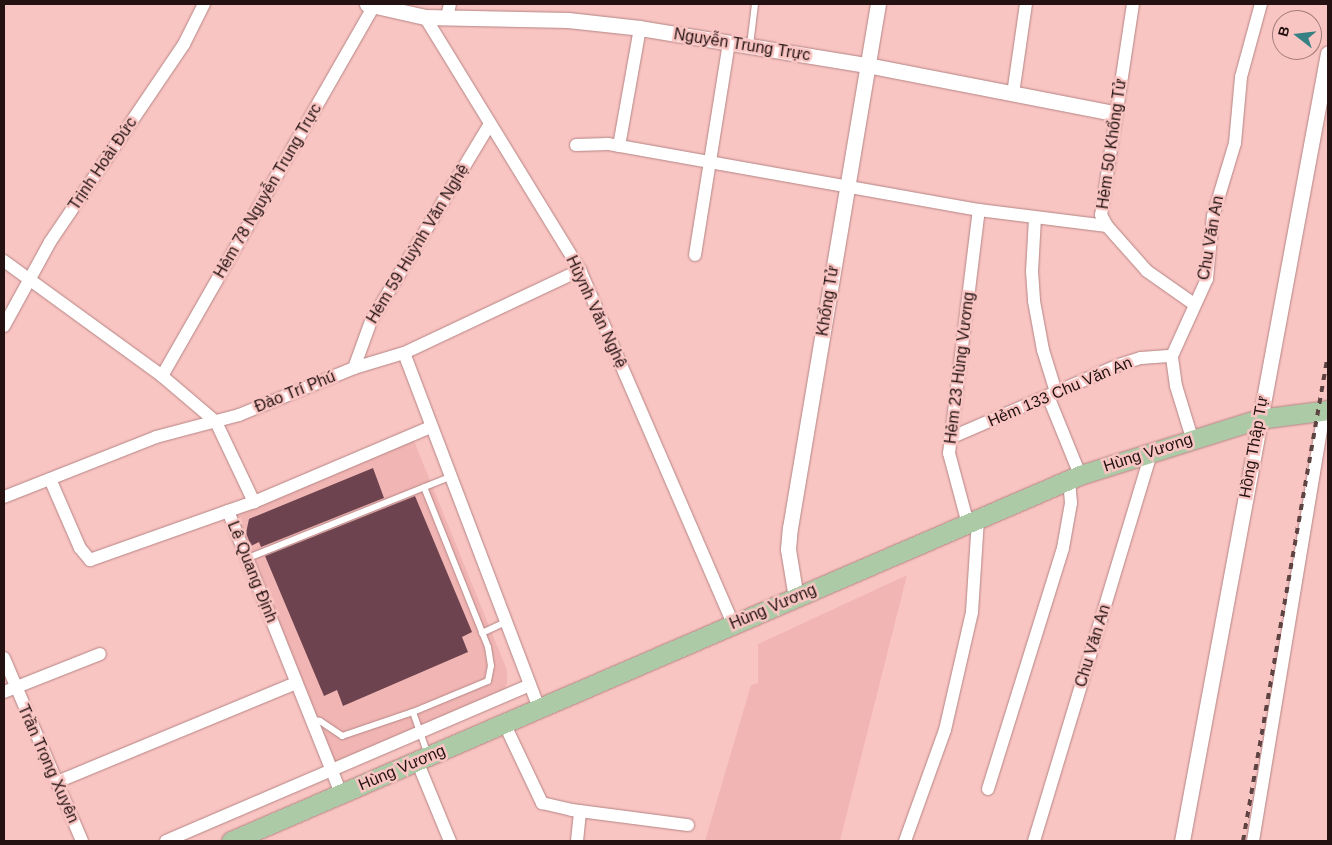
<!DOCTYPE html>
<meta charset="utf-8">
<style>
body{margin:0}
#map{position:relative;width:1332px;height:845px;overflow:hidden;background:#f9c5c3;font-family:Helvetica,sans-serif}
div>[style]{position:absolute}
.built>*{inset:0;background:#f1b6b4}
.building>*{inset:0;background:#6c434f}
.roads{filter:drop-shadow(0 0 1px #b58584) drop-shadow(0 0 1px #b58584)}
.service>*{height:6px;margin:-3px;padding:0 3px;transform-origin:3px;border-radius:3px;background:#fff}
.minor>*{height:12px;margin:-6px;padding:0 6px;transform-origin:6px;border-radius:6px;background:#fff}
.tertiary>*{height:15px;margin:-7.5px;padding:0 7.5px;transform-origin:7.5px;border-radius:7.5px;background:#fff}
.primary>*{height:19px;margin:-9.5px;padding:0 9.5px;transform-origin:9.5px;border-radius:9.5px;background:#adcaa7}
.rail>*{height:4px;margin-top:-2px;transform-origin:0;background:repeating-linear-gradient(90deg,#5d4341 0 6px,transparent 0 12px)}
span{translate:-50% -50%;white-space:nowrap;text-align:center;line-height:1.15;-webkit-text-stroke:5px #f9c5c3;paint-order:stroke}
.street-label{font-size:16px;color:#231211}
.frame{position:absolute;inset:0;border:5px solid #231211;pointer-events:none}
.north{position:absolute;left:1272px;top:10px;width:50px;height:50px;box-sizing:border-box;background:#f9c5c3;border:1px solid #a37d7c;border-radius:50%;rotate:286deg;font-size:14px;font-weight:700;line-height:20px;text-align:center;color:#231211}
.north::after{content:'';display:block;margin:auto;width:18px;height:22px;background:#378084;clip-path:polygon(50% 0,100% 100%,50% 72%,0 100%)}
</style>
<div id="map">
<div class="built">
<i style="clip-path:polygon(412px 436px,507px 670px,507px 683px,505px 689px,334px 765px,234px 514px)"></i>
<i style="clip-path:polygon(907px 575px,840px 841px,705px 841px,751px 685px,758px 683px,758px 644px)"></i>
</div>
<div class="building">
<i style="clip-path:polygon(373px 468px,384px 498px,261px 547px,259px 542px,251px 546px,246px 533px,249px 519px)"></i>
<i style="clip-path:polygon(415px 496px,472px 632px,462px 637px,468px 652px,343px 706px,337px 690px,324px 696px,265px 556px)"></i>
</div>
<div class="roads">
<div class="service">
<i style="left:750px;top:45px;width:41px;rotate:-83deg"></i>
<i style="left:248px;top:558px;width:217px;rotate:-21.9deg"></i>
<i style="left:482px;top:633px;width:26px;rotate:-25deg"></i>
<i style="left:413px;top:712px;width:46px;rotate:70.8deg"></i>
<i style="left:310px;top:719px;width:10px;rotate:11deg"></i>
<i style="left:320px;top:721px;width:27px;rotate:34deg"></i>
<i style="left:342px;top:736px;width:75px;rotate:-18.7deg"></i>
<i style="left:413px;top:712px;width:81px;rotate:-22.5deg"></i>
<i style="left:488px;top:681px;width:15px;rotate:-79deg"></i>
<i style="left:491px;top:666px;width:19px;rotate:-99deg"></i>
<i style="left:488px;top:647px;width:172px;rotate:-111.8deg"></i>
</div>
<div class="minor">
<i style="left:1133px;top:4px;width:213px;rotate:98.6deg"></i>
<i style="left:1101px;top:215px;width:13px;rotate:61deg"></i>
<i style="left:1107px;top:226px;width:60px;rotate:48.4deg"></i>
<i style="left:1147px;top:271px;width:57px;rotate:35.1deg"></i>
<i style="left:425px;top:17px;width:297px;rotate:58.5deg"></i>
<i style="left:580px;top:270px;width:386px;rotate:66.6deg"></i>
<i style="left:447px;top:17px;width:13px;rotate:-77deg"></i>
<i style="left:1013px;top:94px;width:91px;rotate:-81.8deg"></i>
<i style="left:576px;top:145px;width:32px;rotate:-2deg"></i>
<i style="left:608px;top:144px;width:377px;rotate:10.1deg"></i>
<i style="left:979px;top:210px;width:129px;rotate:7.1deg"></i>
<i style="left:619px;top:146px;width:120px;rotate:-79.9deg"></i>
<i style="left:1035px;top:218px;width:53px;rotate:93.2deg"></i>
<i style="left:1032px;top:271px;width:30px;rotate:86deg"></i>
<i style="left:1034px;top:301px;width:50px;rotate:79.6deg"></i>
<i style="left:1043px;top:350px;width:44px;rotate:72.8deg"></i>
<i style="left:695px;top:255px;width:215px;rotate:-80.9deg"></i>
<i style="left:4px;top:261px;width:195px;rotate:36deg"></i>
<i style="left:162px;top:376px;width:71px;rotate:40.4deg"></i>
<i style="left:216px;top:422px;width:89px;rotate:64.6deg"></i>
<i style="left:254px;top:502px;width:28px;rotate:161deg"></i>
<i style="left:228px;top:511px;width:305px;rotate:68.2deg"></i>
<i style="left:4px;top:326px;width:96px;rotate:-61.3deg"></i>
<i style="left:50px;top:242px;width:239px;rotate:-55.9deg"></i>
<i style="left:184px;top:44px;width:45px;rotate:-63.4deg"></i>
<i style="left:404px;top:353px;width:380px;rotate:69.2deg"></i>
<i style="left:354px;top:368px;width:50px;rotate:-70.1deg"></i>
<i style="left:371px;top:321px;width:230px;rotate:-58.9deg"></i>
<i style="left:162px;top:376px;width:426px;rotate:-60.2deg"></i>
<i style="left:1048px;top:396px;width:85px;rotate:67.9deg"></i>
<i style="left:950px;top:438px;width:184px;rotate:-23.4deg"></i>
<i style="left:1119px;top:365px;width:23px;rotate:-18deg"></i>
<i style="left:1141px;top:358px;width:31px;rotate:-4deg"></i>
<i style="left:1192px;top:438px;width:54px;rotate:-107.1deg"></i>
<i style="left:1176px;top:386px;width:30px;rotate:-98deg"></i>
<i style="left:1172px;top:356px;width:85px;rotate:-65.6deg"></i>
<i style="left:1207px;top:279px;width:63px;rotate:-84.6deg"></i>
<i style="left:1213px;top:216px;width:76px;rotate:-73.2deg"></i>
<i style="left:1235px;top:143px;width:66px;rotate:-84.8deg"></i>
<i style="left:1241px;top:77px;width:76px;rotate:-74.7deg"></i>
<i style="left:50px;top:479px;width:75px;rotate:66.5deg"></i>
<i style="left:80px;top:548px;width:16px;rotate:50deg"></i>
<i style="left:90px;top:560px;width:146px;rotate:-19.5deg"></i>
<i style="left:4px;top:497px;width:163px;rotate:-21.5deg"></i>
<i style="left:156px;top:437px;width:86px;rotate:-14.8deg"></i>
<i style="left:239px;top:415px;width:124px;rotate:-22.2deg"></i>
<i style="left:354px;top:368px;width:52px;rotate:-16.7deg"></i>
<i style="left:404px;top:353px;width:195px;rotate:-25.2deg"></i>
<i style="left:254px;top:502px;width:192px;rotate:-23deg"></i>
<i style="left:968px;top:524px;width:73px;rotate:-105deg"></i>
<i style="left:949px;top:453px;width:245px;rotate:-83deg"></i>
<i style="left:4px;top:658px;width:199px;rotate:66.9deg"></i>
<i style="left:4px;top:692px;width:103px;rotate:-21.6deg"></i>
<i style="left:504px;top:723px;width:89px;rotate:64.6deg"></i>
<i style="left:542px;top:803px;width:31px;rotate:13deg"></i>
<i style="left:572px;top:810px;width:117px;rotate:7.4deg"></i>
<i style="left:417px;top:761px;width:87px;rotate:67.6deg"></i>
<i style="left:57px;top:782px;width:259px;rotate:-22.5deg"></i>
<i style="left:988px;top:789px;width:252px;rotate:-72.7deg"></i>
<i style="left:1063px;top:548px;width:46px;rotate:-79.9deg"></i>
<i style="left:1071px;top:503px;width:23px;rotate:-95deg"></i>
<i style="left:166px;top:841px;width:396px;rotate:-23.2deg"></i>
<i style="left:577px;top:841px;width:30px;rotate:-84deg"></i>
<i style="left:905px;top:841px;width:118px;rotate:-70.2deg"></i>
<i style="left:945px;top:730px;width:121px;rotate:-77.1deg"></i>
<i style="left:972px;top:612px;width:93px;rotate:-86.3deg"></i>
<i style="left:1034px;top:841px;width:408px;rotate:-73.2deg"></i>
<i style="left:1253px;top:841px;width:437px;rotate:-80.6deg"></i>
</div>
<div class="tertiary">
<i style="left:367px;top:4px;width:59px;rotate:12.6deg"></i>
<i style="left:425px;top:17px;width:143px;rotate:1.2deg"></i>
<i style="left:568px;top:20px;width:72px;rotate:6.3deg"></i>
<i style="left:640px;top:28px;width:230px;rotate:9.3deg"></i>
<i style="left:867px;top:65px;width:252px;rotate:11deg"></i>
<i style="left:796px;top:598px;width:50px;rotate:-99.3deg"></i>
<i style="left:788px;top:549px;width:21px;rotate:-85deg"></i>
<i style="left:790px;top:528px;width:531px;rotate:-80.47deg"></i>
<i style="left:1182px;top:841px;width:801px;rotate:-79.5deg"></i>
</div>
<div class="primary">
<i style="left:231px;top:841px;width:925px;rotate:-23.32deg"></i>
<i style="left:1080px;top:475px;width:188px;rotate:-17.4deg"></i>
<i style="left:1259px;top:419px;width:70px;rotate:-7.4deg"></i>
</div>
</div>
<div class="rail">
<i style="left:1243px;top:841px;width:492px;rotate:-80.1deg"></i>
</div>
<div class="street-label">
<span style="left:742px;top:45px;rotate:9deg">Nguyễn Trung Trực</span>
<span style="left:1112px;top:144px;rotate:-82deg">Hẻm 50 Khổng Tử</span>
<span style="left:103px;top:164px;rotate:-56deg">Trịnh Hoài Đức</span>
<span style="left:268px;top:191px;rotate:-60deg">Hẻm 78 Nguyễn Trung Trực</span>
<span style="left:1211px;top:238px;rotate:-80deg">Chu Văn An</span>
<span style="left:418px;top:244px;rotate:-59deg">Hẻm 59 Huỳnh Văn Nghệ</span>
<span style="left:828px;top:301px;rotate:-81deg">Khổng Tử</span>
<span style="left:596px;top:312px;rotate:65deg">Hùynh Văn Nghệ</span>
<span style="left:960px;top:368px;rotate:-83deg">Hẻm 23 Hùng Vương</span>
<span style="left:295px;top:392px;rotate:-22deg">Đào Trí Phú</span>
<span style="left:1060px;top:392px;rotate:-23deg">Hẻm 133 Chu Văn An</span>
<span style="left:1254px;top:447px;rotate:-80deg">Hồng Thập Tự</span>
<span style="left:1148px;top:453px;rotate:-18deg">Hùng Vương</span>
<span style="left:252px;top:572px;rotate:68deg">Lê Quang Định</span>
<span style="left:773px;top:607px;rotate:-23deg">Hùng Vương</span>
<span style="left:1093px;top:646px;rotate:-73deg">Chu Văn An</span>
<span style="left:48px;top:764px;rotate:66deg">Trần Trọng Xuyên</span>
<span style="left:402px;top:768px;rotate:-23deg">Hùng Vương</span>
</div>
<div class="frame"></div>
<div class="north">B</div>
</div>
